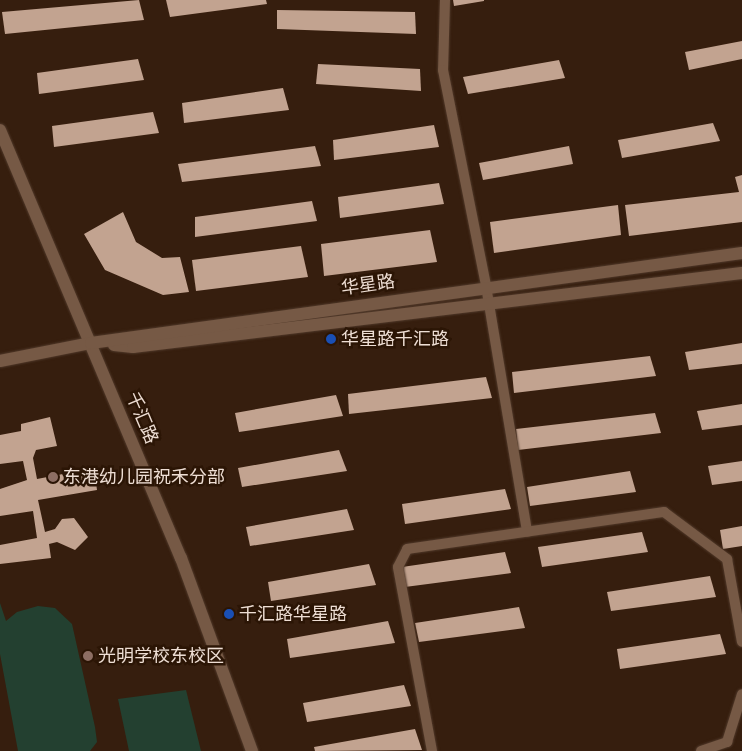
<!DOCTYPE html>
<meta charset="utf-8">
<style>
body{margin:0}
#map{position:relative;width:742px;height:751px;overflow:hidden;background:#361e0e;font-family:"Fira Sans Condensed","Noto Sans SC",sans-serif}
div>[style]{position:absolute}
.green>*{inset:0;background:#234030}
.building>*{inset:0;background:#c2a390}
.roads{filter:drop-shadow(0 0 1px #50392a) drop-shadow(0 0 1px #50392a)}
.minor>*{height:10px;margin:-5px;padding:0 5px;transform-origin:5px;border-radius:5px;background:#765945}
.tertiary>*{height:12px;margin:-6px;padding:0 6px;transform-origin:6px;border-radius:6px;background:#765945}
.dots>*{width:14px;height:14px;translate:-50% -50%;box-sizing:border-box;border:2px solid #2b1505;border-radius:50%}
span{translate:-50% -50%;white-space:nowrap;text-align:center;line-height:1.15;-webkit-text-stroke:5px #2b1505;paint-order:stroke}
.street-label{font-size:18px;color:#eeded4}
.poi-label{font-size:18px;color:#eeded4}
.left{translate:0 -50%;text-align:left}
</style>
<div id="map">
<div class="green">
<i style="clip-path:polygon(0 603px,6px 621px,17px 612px,38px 606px,55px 608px,72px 624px,95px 727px,97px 742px,90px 751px,18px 751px,0 654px)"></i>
<i style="clip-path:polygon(186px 690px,201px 751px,129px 751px,118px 699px)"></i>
</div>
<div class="building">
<i style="clip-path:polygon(139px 0,144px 20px,5px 34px,2px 12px)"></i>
<i style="clip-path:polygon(166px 0,266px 0,267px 4px,170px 17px)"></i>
<i style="clip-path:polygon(453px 0,484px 0,484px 1px,454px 6px)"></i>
<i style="clip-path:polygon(277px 10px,415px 12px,416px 34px,277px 29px)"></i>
<i style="clip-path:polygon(742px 41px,742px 59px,689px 70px,685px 52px)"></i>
<i style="clip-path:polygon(138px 59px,144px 80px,39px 94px,37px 73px)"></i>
<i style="clip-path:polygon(559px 60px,565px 78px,468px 94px,463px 77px)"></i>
<i style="clip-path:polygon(318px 64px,420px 69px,421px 91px,316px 84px)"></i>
<i style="clip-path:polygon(283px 88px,289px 110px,184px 123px,182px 103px)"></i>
<i style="clip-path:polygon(153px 112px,159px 133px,54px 147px,52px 126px)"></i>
<i style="clip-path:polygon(713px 123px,720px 141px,622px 158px,618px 140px)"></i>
<i style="clip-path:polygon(434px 125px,439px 147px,334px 160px,333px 140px)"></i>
<i style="clip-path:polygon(315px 146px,321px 166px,182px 182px,178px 164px)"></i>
<i style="clip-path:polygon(569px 146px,573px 164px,483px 180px,479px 163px)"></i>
<i style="clip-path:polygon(742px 175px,742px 222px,629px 236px,625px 205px,739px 192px,735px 177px)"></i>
<i style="clip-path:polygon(439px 183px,444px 204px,340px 218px,338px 197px)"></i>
<i style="clip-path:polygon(312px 201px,317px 221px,195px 237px,195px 217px)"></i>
<i style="clip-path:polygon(618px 205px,621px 235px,494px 253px,490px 222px)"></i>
<i style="clip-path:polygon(123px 212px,136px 242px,162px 258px,180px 257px,189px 292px,163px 295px,105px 270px,84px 234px)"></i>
<i style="clip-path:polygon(430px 230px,437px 262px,324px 276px,321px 244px)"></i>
<i style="clip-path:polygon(301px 246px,308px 277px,196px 291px,192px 260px)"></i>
<i style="clip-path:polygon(742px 343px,742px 364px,689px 370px,685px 352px)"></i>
<i style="clip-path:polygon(650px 356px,656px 376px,514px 393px,512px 372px)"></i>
<i style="clip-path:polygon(486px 377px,492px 398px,349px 414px,348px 394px)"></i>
<i style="clip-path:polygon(336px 395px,343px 416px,239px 432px,235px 413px)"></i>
<i style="clip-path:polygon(742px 404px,742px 425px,702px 430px,697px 411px)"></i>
<i style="clip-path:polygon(655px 413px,661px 433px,518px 450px,516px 429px)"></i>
<i style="clip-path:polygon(50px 417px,57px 446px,36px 450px,33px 458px,37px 479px,94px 468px,97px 490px,38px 500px,45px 532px,55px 529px,62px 519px,74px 518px,88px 537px,75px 550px,57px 542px,49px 544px,51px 558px,0 564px,0 545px,37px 538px,33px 511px,0 516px,0 489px,27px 480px,23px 461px,0 464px,0 435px,21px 431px,21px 424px)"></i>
<i style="clip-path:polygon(339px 450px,347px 471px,242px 487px,238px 468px)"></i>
<i style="clip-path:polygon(742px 461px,742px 481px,712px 485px,708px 466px)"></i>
<i style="clip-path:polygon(630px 471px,636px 492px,530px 506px,527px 487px)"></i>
<i style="clip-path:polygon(505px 489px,511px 509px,405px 524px,402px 504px)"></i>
<i style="clip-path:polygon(347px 509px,354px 530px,250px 546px,246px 527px)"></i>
<i style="clip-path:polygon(742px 526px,742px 546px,723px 549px,720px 530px)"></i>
<i style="clip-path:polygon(642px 532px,648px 552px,542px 567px,538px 547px)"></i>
<i style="clip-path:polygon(505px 552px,511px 573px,405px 587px,402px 567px)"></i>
<i style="clip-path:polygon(369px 564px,376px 585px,271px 601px,268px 582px)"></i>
<i style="clip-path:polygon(710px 576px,716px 597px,611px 611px,607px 592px)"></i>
<i style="clip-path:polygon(519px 607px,525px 628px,419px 642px,415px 623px)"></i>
<i style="clip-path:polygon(388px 621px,395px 643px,290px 658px,287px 639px)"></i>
<i style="clip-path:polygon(720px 634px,726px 654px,620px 669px,617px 649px)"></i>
<i style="clip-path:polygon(404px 685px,411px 706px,307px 722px,303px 703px)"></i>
<i style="clip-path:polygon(415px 729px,422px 750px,315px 751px,314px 747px)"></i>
</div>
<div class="roads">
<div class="minor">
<i style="left:445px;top:0;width:70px;rotate:91.6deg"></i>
<i style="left:443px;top:70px;width:220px;rotate:78.7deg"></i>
<i style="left:486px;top:286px;width:249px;rotate:80.5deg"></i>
<i style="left:432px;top:751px;width:187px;rotate:-100.5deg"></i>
<i style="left:398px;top:567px;width:20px;rotate:-63deg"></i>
<i style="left:407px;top:549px;width:260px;rotate:-8.2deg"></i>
<i style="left:664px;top:512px;width:79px;rotate:36.7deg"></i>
<i style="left:727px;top:559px;width:84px;rotate:79.8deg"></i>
<i style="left:701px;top:751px;width:28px;rotate:-19deg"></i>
<i style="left:727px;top:742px;width:50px;rotate:-72.6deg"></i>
</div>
<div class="tertiary">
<i style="left:0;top:130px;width:465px;rotate:67.1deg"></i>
<i style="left:181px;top:558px;width:206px;rotate:69.8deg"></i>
<i style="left:114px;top:345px;width:19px;rotate:6deg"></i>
<i style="left:133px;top:347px;width:613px;rotate:-6.93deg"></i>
<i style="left:0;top:361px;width:93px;rotate:-11.2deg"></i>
<i style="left:91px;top:343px;width:657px;rotate:-7.87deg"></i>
</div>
</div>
<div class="dots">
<i style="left:331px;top:339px;background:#1a4fb4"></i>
<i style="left:53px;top:477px;background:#8d6e63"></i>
<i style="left:229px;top:614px;background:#1a4fb4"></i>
<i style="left:88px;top:656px;background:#8d6e63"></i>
</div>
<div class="street-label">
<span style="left:368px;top:285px;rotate:-8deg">华星路</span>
<span style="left:142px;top:418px;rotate:67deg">千汇路</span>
</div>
<div class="poi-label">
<span class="left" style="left:341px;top:339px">华星路千汇路</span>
<span class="left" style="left:63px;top:477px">东港幼儿园祝禾分部</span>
<span class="left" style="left:239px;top:614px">千汇路华星路</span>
<span class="left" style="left:98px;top:656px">光明学校东校区</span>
</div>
</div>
